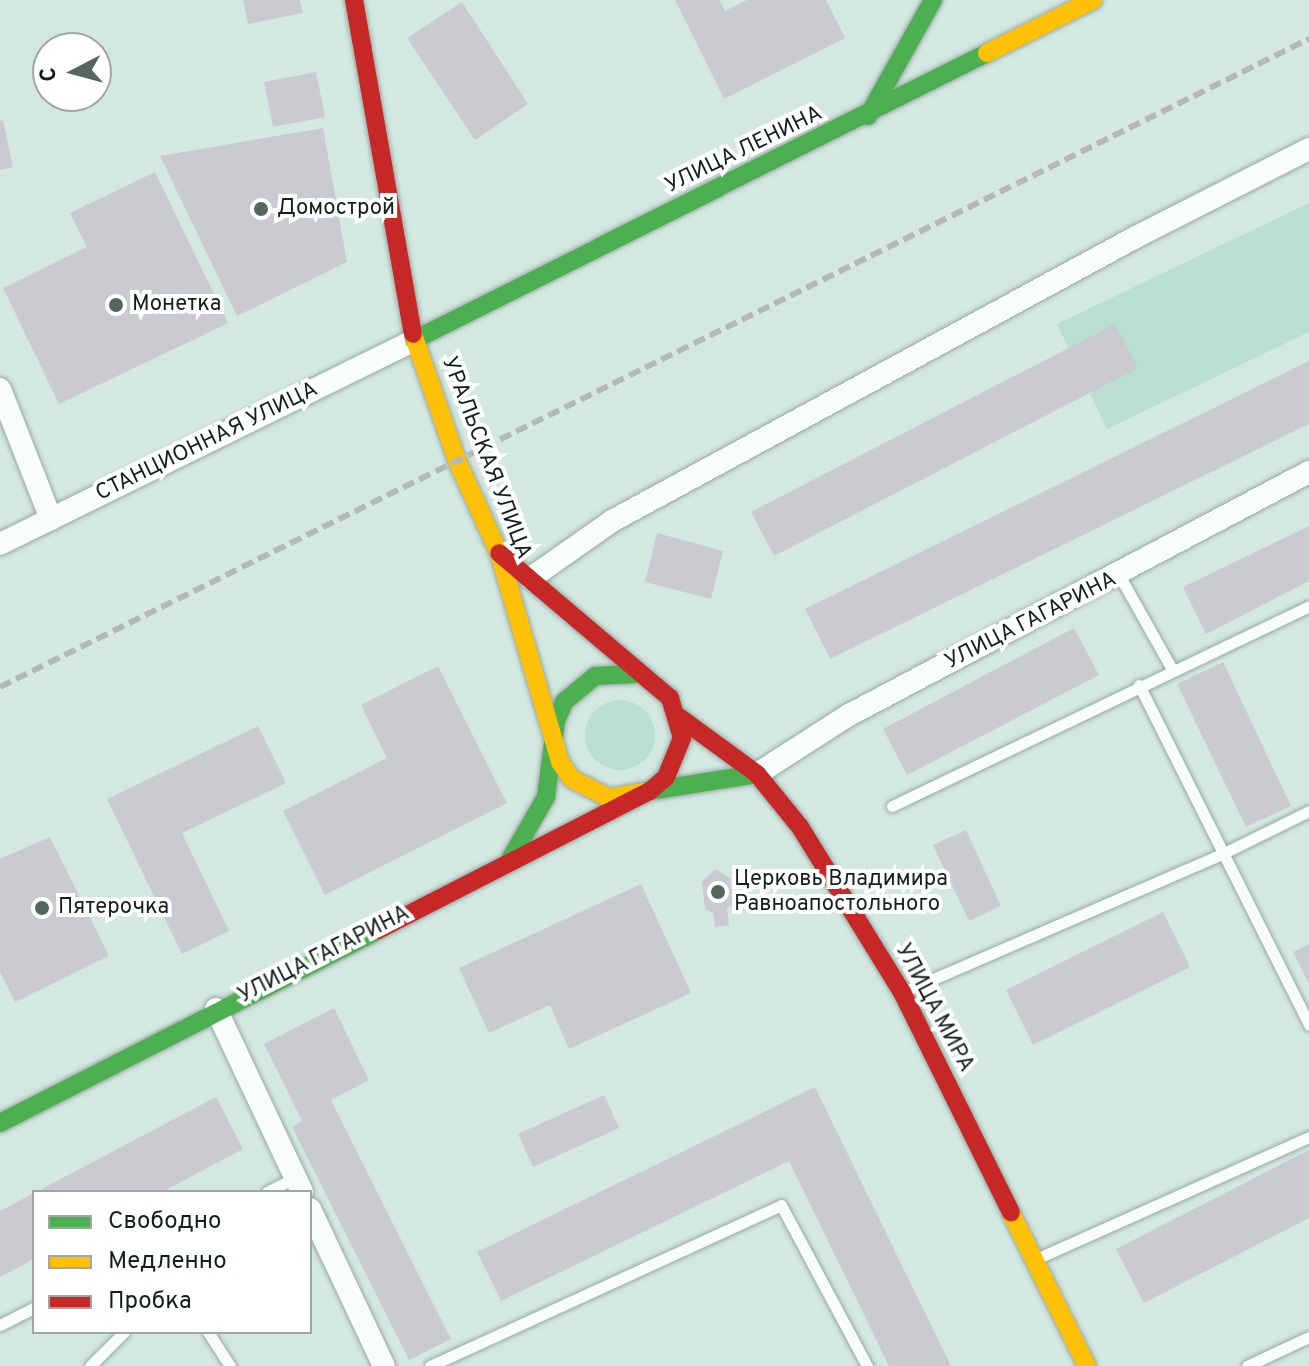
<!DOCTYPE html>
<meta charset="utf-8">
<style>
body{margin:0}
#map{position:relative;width:1309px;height:1366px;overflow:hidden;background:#d3e8e0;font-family:Overpass,sans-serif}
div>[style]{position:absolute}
.green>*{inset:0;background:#b8dfd0}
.round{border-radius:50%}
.building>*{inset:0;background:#c9cbd0}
.roads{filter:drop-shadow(0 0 2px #98a8a2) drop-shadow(0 0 2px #98a8a2)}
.lane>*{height:11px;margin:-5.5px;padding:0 5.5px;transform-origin:5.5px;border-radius:5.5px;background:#f8fcfa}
.street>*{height:22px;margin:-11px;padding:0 11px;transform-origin:11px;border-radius:11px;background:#f8fcfa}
.fast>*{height:18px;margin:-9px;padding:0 9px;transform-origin:9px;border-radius:9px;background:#4caf50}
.slow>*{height:18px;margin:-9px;padding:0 9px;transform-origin:9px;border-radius:9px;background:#ffc107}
.jam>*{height:18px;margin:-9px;padding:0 9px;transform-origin:9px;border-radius:9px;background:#c62828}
.rail>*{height:6px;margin-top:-3px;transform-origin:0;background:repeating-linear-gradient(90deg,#b4b9b7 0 12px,transparent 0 18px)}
.dots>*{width:22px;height:22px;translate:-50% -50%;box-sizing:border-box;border:4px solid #fff;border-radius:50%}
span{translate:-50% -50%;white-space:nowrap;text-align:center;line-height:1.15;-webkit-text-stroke:8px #fff;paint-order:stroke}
.street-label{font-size:22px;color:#11201b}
.poi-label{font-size:22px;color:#11201b}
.left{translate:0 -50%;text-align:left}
.legend{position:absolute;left:32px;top:1190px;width:280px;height:144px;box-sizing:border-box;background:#fff;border:2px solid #a0a6a4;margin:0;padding:10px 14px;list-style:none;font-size:24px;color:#11201b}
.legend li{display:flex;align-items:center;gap:16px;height:40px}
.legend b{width:40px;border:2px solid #a0a6a4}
.north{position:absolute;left:32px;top:32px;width:80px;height:80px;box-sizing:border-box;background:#fff;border:2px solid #a0a6a4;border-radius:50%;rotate:264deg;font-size:22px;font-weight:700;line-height:32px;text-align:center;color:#11201b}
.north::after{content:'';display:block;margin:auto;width:28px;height:36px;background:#556660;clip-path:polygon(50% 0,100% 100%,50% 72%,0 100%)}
</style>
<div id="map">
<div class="green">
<i style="clip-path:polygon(1309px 203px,1309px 332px,1107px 429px,1057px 324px)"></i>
<i class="round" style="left:585px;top:700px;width:70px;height:70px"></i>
</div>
<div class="building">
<i style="clip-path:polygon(243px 0,300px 0,303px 13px,248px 24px)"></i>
<i style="clip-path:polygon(675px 0,719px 0,725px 11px,747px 0,826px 0,845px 38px,724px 99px)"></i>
<i style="clip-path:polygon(462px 2px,528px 104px,475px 140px,407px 38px)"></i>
<i style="clip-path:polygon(316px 72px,325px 117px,273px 127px,264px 82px)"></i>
<i style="clip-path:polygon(3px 120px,13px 167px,0 170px,0 121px)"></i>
<i style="clip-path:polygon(323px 128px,347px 262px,237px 316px,160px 156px)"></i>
<i style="clip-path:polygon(155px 172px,228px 323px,59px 404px,3px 288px,87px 247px,70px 213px)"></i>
<i style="clip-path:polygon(1115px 324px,1138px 368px,774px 556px,751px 512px)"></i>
<i style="clip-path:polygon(1309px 361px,1309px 424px,830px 659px,805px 609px)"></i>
<i style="clip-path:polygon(1309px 526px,1309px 581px,1206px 634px,1183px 587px)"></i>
<i style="clip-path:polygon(657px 533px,723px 551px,711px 599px,645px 582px)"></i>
<i style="clip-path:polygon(1074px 628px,1099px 675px,907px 775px,883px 729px)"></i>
<i style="clip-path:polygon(1223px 662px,1291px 806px,1246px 827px,1177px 684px)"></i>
<i style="clip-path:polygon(438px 666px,507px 803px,325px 895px,283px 811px,387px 758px,361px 705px)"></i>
<i style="clip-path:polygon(258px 726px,286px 783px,182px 833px,229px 931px,182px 954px,107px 799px)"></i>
<i style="clip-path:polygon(966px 830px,1001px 906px,969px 921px,933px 845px)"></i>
<i style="clip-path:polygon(50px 837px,109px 956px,15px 1002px,0 972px,0 859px)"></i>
<i style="clip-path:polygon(715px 869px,730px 878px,734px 903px,727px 909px,729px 925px,715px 927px,713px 913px,705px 909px,702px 882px)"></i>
<i style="clip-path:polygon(641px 884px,691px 993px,569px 1049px,550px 1005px,489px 1033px,459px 968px)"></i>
<i style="clip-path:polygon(1163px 912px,1190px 967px,1033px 1045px,1006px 990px)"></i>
<i style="clip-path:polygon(1309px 944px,1309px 984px,1293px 952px)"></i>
<i style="clip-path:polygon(334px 1008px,369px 1080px,331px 1100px,451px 1339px,409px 1360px,292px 1127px,302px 1121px,264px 1044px)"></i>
<i style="clip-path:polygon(815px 1087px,951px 1366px,889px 1366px,789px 1161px,501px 1301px,477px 1252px)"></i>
<i style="clip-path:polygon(604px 1095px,619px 1128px,533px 1167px,518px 1134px)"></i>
<i style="clip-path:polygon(216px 1097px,243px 1149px,162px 1192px,36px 1192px)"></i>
<i style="clip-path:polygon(1309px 1150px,1309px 1218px,1144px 1303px,1116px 1249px)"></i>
<i style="clip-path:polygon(34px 1193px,34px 1259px,0 1277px,0 1211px)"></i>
</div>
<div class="roads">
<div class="lane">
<i style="left:1119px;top:575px;width:108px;rotate:60.6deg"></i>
<i style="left:1139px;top:685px;width:380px;rotate:63.4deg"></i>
<i style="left:892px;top:806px;width:462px;rotate:-25.6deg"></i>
<i style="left:903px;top:992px;width:348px;rotate:-23.4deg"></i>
<i style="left:1222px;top:854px;width:97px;rotate:-26.3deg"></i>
<i style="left:267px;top:1192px;width:31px;rotate:-27deg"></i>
<i style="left:1036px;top:1259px;width:299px;rotate:-24.1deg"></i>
<i style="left:0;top:1325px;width:38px;rotate:-27deg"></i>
<i style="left:208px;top:1332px;width:40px;rotate:57.1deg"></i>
<i style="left:90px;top:1366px;width:48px;rotate:-45deg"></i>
<i style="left:430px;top:1366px;width:386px;rotate:-24.6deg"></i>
<i style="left:781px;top:1205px;width:183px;rotate:61.9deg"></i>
<i style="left:1247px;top:1366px;width:68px;rotate:-25.1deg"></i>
</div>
<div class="street">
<i style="left:0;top:389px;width:140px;rotate:68.6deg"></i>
<i style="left:0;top:544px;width:462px;rotate:-26.2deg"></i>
<i style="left:531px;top:578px;width:99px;rotate:-35.1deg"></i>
<i style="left:612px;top:521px;width:596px;rotate:-28.46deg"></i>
<i style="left:1136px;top:237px;width:194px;rotate:-27deg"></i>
<i style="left:757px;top:774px;width:109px;rotate:-32.7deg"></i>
<i style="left:849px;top:715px;width:520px;rotate:-27.85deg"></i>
<i style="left:216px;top:1009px;width:202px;rotate:64.8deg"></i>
<i style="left:310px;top:1209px;width:174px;rotate:64.8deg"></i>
</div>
<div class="fast">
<i style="left:868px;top:116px;width:133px;rotate:-60.7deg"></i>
<i style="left:414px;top:340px;width:641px;rotate:-26.61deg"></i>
<i style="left:643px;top:792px;width:115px;rotate:-9deg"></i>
<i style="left:508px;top:863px;width:76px;rotate:-60.1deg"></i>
<i style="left:546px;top:797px;width:77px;rotate:-82.5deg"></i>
<i style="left:556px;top:721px;width:21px;rotate:-67deg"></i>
<i style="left:564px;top:702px;width:40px;rotate:-40deg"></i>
<i style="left:595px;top:676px;width:41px;rotate:-2.8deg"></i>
<i style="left:0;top:1123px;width:424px;rotate:-27deg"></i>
</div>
<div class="slow">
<i style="left:987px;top:53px;width:119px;rotate:-26.6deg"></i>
<i style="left:413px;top:334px;width:137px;rotate:70.8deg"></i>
<i style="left:458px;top:463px;width:99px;rotate:65.5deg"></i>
<i style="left:499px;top:553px;width:218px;rotate:73.7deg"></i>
<i style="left:560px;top:762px;width:21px;rotate:55deg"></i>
<i style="left:572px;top:779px;width:42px;rotate:27.2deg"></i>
<i style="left:609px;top:798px;width:35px;rotate:-10deg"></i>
<i style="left:1011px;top:1213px;width:171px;rotate:63.6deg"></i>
</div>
<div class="jam">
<i style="left:354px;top:0;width:339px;rotate:80deg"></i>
<i style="left:679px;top:717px;width:97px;rotate:36.2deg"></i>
<i style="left:757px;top:774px;width:68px;rotate:50.9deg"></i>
<i style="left:800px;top:827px;width:194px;rotate:58.3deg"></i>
<i style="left:902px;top:992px;width:246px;rotate:63.7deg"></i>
<i style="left:378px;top:930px;width:305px;rotate:-27.1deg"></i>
<i style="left:650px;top:791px;width:21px;rotate:-41deg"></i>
<i style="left:666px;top:777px;width:42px;rotate:-67.7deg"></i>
<i style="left:682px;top:738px;width:42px;rotate:-106.7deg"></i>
<i style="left:670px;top:698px;width:224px;rotate:-139.7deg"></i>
</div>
</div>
<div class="rail">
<i style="left:0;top:687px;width:1461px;rotate:-26.34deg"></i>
</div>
<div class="dots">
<i style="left:261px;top:209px;background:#556660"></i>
<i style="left:116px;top:305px;background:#556660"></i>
<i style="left:718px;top:892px;background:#556660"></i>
<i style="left:42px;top:908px;background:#556660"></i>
</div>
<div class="street-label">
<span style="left:744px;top:150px;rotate:-26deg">УЛИЦА ЛЕНИНА</span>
<span style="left:207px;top:442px;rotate:-26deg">СТАНЦИОННАЯ УЛИЦА</span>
<span style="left:486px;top:458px;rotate:69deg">УРАЛЬСКАЯ УЛИЦА</span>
<span style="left:1031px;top:621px;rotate:-27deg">УЛИЦА ГАГАРИНА</span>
<span style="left:324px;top:955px;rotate:-27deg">УЛИЦА ГАГАРИНА</span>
<span style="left:934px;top:1008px;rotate:62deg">УЛИЦА МИРА</span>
</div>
<div class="poi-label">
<span class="left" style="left:277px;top:209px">Домострой</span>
<span class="left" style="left:132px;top:305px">Монетка</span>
<span class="left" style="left:734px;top:892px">Церковь Владимира<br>Равноапостольного</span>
<span class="left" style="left:58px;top:908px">Пятерочка</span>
</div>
<ul class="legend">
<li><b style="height:10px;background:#4caf50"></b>Свободно</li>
<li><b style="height:10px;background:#ffc107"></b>Медленно</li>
<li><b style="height:10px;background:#c62828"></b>Пробка</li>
</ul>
<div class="north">С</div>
</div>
